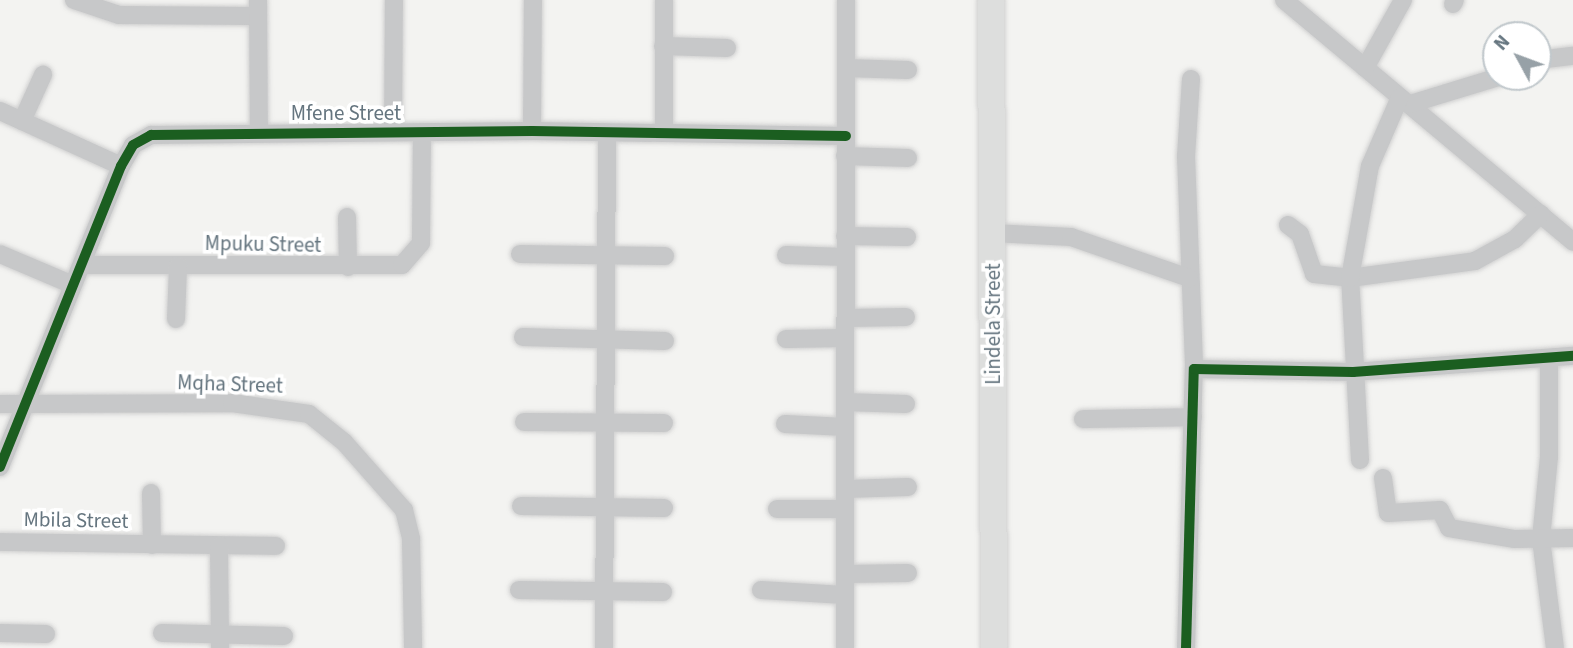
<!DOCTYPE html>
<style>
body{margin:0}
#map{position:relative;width:1573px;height:648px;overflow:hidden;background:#f3f3f1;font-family:"Source Sans 3",sans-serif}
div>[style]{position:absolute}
.roads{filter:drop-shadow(0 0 2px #d0d0d0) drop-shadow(0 0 2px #d0d0d0)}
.street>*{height:18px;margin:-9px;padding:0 9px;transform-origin:9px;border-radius:9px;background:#c7c8c9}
.secondary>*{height:26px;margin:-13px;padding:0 13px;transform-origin:13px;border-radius:13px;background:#dddedd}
.cycleway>*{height:10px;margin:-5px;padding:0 5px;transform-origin:5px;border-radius:5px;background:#1b5e20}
span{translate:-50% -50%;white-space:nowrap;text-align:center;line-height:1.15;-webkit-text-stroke:7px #fff;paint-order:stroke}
.street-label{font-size:21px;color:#65757f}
.north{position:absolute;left:1482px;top:21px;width:70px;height:70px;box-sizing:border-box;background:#fff;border:2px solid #c1c8cc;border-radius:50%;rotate:311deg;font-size:19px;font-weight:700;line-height:28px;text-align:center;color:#65757f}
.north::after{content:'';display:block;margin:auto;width:24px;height:32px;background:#97a1a7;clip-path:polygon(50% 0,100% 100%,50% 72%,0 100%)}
</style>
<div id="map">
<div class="roads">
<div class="street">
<i style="left:74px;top:0;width:47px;rotate:18.4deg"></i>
<i style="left:119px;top:15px;width:138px;rotate:0.4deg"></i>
<i style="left:258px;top:0;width:132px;rotate:89.6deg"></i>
<i style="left:1284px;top:0;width:377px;rotate:39.9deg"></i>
<i style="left:1453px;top:4px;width:4px;rotate:-63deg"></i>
<i style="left:663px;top:46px;width:64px;rotate:1.8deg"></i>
<i style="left:1538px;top:60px;width:35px;rotate:-7deg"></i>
<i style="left:846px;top:68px;width:62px;rotate:1.8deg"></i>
<i style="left:1365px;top:68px;width:78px;rotate:-60.8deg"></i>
<i style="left:1191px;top:79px;width:77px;rotate:93.7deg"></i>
<i style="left:1186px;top:156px;width:213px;rotate:87.8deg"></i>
<i style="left:1410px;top:104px;width:93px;rotate:-16.9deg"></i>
<i style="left:0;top:111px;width:133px;rotate:24.4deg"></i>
<i style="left:22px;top:121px;width:51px;rotate:-65.5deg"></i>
<i style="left:532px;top:131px;width:131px;rotate:-89.6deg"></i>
<i style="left:393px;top:132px;width:132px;rotate:-89.6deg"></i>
<i style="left:664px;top:133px;width:133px;rotate:-90deg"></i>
<i style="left:845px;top:156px;width:63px;rotate:1.8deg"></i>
<i style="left:347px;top:217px;width:50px;rotate:88.9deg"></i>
<i style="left:1288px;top:225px;width:15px;rotate:37deg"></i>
<i style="left:1300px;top:234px;width:42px;rotate:70.7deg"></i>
<i style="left:1314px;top:274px;width:36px;rotate:6deg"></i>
<i style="left:1350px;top:278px;width:126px;rotate:-7.7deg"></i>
<i style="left:1475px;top:261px;width:46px;rotate:-28.8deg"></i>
<i style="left:1515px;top:239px;width:36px;rotate:-44deg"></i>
<i style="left:993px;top:233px;width:78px;rotate:2.9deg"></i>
<i style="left:1071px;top:237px;width:125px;rotate:19.2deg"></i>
<i style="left:845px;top:236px;width:62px;rotate:0.9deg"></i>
<i style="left:0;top:254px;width:79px;rotate:23deg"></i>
<i style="left:520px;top:254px;width:145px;rotate:0.8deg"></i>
<i style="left:786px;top:255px;width:59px;rotate:1.9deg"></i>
<i style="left:83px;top:265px;width:319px"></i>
<i style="left:402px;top:265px;width:29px;rotate:-49deg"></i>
<i style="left:421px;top:243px;width:109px;rotate:-89.5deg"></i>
<i style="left:846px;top:318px;width:60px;rotate:-1deg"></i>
<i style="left:176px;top:319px;width:53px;rotate:-87.8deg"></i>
<i style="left:523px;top:337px;width:142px;rotate:1.6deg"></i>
<i style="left:786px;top:339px;width:59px;rotate:-1deg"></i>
<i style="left:1549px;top:358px;width:99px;rotate:90deg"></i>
<i style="left:1549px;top:457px;width:82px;rotate:95.6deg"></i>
<i style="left:1541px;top:539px;width:110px;rotate:82.7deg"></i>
<i style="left:845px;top:402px;width:61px;rotate:1.9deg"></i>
<i style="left:0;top:404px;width:232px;rotate:-0.2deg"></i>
<i style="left:232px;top:403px;width:78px;rotate:8.1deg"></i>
<i style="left:309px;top:414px;width:45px;rotate:38.7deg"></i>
<i style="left:344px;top:442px;width:91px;rotate:48.6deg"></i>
<i style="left:404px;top:510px;width:30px;rotate:76deg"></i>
<i style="left:411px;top:539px;width:109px;rotate:88.9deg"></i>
<i style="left:1083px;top:419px;width:110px;rotate:-1deg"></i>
<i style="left:524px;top:422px;width:140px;rotate:0.4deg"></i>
<i style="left:785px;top:424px;width:60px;rotate:2.9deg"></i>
<i style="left:1360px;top:460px;width:182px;rotate:-93.1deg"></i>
<i style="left:1350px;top:278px;width:114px;rotate:-79.9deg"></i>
<i style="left:1370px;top:166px;width:75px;rotate:-66.5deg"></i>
<i style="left:0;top:467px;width:324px;rotate:-68.1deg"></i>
<i style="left:121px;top:166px;width:24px;rotate:-60deg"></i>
<i style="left:133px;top:145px;width:21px;rotate:-29deg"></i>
<i style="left:151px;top:135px;width:381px;rotate:-0.6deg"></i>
<i style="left:532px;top:131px;width:314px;rotate:0.9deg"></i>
<i style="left:1383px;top:478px;width:35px;rotate:82deg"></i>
<i style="left:1388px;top:513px;width:52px;rotate:-3.3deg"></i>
<i style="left:1440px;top:510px;width:20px;rotate:63deg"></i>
<i style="left:1449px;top:528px;width:67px;rotate:9.5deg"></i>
<i style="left:1515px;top:539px;width:58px;rotate:-1deg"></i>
<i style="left:845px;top:489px;width:63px;rotate:-1.8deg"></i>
<i style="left:151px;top:493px;width:52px;rotate:88.9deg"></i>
<i style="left:521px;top:506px;width:143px;rotate:0.8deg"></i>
<i style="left:777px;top:509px;width:68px"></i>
<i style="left:0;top:542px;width:276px;rotate:0.8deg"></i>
<i style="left:219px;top:546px;width:102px;rotate:89.4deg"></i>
<i style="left:845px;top:574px;width:63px;rotate:-0.9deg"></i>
<i style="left:519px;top:590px;width:144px;rotate:0.8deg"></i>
<i style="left:761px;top:590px;width:83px;rotate:3.4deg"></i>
<i style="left:0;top:633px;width:46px;rotate:1.2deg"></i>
<i style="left:162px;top:633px;width:122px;rotate:1.4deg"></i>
<i style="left:604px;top:648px;width:515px;rotate:-89.67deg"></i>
<i style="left:845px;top:648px;width:648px;rotate:-89.91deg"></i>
<i style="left:1186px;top:648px;width:279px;rotate:-88.4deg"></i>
<i style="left:1194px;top:369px;width:159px;rotate:1.1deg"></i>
<i style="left:1353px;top:372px;width:221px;rotate:-4.2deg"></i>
</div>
<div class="secondary">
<i style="left:991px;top:0;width:648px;rotate:89.73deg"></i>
</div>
</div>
<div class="cycleway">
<i style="left:0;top:467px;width:324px;rotate:-68.1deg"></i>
<i style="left:121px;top:166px;width:24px;rotate:-60deg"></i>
<i style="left:133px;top:145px;width:21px;rotate:-29deg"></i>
<i style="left:151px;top:135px;width:381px;rotate:-0.6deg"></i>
<i style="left:532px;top:131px;width:314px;rotate:0.9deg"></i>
<i style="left:1186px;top:648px;width:279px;rotate:-88.4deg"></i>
<i style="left:1194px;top:369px;width:159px;rotate:1.1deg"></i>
<i style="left:1353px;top:372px;width:221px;rotate:-4.2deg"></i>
</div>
<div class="street-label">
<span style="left:346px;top:113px">Mfene Street</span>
<span style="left:263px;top:244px;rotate:1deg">Mpuku Street</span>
<span style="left:993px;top:324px;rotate:-90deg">Lindela Street</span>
<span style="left:230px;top:384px;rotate:2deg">Mqha Street</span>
<span style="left:76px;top:520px;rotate:1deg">Mbila Street</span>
</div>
<div class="north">N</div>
</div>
